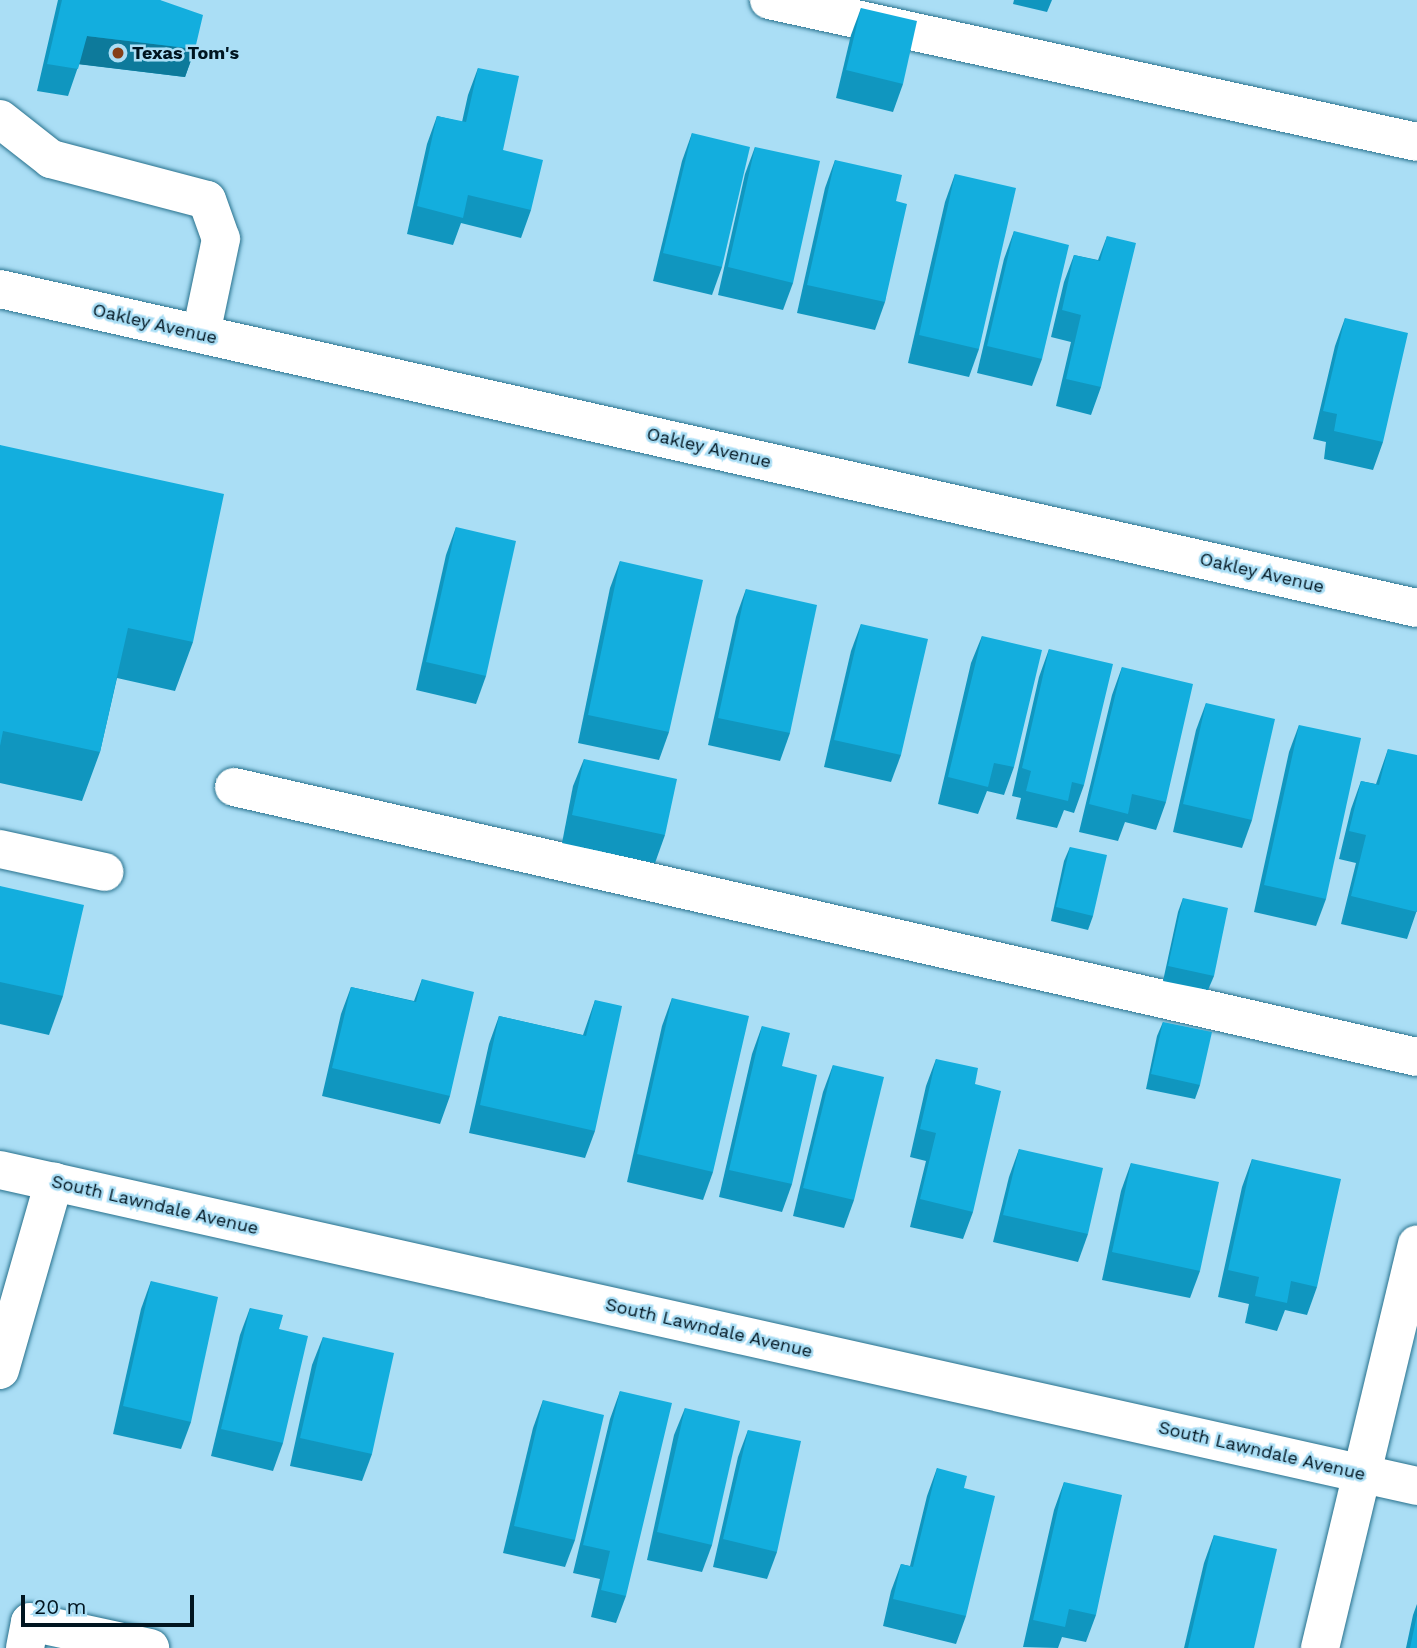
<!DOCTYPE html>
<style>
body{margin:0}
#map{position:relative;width:1417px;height:1648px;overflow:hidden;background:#aadef5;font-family:"Work Sans",sans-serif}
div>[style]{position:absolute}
.roads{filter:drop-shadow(0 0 2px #28718d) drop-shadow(0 0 2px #28718d)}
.minor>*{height:38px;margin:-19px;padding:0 19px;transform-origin:19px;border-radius:19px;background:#fff}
.wall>*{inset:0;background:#1096bf}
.shaded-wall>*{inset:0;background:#0d7a9b}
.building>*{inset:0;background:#13aede}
.dots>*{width:19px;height:19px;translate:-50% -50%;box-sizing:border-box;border:4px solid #aadef5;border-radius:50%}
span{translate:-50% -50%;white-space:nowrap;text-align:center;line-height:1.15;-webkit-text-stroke:5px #aadef5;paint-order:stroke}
.poi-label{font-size:18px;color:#001520;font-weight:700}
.left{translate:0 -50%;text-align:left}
.street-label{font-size:18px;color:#001520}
.scale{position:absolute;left:21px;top:1595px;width:173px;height:32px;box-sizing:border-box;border:4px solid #001520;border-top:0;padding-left:9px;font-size:21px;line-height:24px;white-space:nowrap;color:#001520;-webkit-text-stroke:5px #aadef5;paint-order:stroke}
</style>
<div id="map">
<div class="roads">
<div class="minor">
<i style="left:769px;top:0;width:663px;rotate:12.36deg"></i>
<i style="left:0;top:119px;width:65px;rotate:38.1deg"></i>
<i style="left:51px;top:159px;width:161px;rotate:14.7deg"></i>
<i style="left:207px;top:200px;width:41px;rotate:70.3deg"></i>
<i style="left:221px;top:239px;width:97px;rotate:101.9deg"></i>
<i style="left:0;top:289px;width:1452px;rotate:12.69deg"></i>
<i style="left:234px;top:787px;width:1213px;rotate:12.86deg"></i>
<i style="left:0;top:849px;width:107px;rotate:12.4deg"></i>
<i style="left:0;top:1170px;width:1452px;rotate:12.57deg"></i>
<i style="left:0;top:1370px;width:196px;rotate:-74deg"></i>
<i style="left:25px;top:1648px;width:26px;rotate:-79deg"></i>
<i style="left:30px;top:1622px;width:123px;rotate:12.2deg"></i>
<i style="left:1320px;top:1648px;width:415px;rotate:-76.5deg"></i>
</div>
</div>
<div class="wall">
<i style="clip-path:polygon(58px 0,160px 0,195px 49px,185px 77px,79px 64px,68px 96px,37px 91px)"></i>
<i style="clip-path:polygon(1014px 0,1052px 0,1047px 12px,1013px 4px)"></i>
<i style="clip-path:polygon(861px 8px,903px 84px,893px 112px,836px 98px,851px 35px)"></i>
<i style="clip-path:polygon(478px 68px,503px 150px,531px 210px,521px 238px,461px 223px,453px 245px,407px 234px,427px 144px,437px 116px,462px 122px,468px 95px)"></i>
<i style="clip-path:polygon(692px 133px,722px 267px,712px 295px,653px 281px,682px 161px)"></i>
<i style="clip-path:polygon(755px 147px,793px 283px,783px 310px,718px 295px,745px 174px)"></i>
<i style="clip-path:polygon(835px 160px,896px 201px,885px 302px,875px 330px,797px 313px,825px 188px)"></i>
<i style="clip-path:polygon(955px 174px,979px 349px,969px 377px,908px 363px,945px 202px)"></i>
<i style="clip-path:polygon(1014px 231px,1042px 359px,1032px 386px,977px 373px,1004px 259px)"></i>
<i style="clip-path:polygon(1107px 236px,1101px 387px,1091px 415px,1056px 406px,1071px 342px,1051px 337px,1064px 282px,1074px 255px,1098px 260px)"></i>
<i style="clip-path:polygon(1345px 318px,1383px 442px,1373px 470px,1324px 459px,1326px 442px,1313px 439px,1335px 346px)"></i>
<i style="clip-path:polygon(0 445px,193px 642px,175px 691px,117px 678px,100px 752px,82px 801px,0 783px)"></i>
<i style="clip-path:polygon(456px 527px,486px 676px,476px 704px,416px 690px,446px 555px)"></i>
<i style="clip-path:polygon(620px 561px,669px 732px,659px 760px,578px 743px,610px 588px)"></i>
<i style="clip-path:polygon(746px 589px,790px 733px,780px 761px,708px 745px,736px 617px)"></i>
<i style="clip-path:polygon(861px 624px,901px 755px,891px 782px,824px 767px,851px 651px)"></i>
<i style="clip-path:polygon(982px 636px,1014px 767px,1004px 795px,987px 791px,978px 814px,938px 804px,971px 663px)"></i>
<i style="clip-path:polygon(1049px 649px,1084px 785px,1074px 813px,1064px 810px,1057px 828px,1016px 819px,1021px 798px,1012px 796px,1039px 677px)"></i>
<i style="clip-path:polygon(1122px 667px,1166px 802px,1156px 830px,1125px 822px,1118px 841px,1079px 832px,1112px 695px)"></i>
<i style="clip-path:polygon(1206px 703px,1252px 820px,1242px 848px,1173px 832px,1196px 730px)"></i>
<i style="clip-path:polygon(1299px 725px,1326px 899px,1316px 926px,1254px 912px,1289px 752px)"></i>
<i style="clip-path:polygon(1388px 749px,1417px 910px,1407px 939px,1341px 924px,1356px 863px,1339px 859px,1351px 809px,1361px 781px,1376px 784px)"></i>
<i style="clip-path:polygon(584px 759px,665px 835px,655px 863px,562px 843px,573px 786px)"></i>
<i style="clip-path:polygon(1070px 847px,1093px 916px,1088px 930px,1051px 921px,1064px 861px)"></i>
<i style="clip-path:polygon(0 886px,63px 996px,49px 1035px,0 1024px)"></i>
<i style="clip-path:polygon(1183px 898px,1214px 976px,1208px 990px,1163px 981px,1178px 912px)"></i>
<i style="clip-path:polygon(422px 979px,450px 1096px,440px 1124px,322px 1096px,341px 1014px,351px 987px,414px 1001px)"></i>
<i style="clip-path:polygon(672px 998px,713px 1172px,703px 1200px,627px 1182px,662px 1026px)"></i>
<i style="clip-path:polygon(595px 1000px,595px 1131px,585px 1158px,469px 1133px,489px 1044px,499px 1016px,583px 1035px)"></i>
<i style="clip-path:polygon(1163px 1022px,1200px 1085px,1195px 1099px,1146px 1089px,1157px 1036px)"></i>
<i style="clip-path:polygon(762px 1026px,782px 1066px,792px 1184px,782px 1212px,719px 1197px,752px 1054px)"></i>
<i style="clip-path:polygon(936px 1059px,975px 1084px,973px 1212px,963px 1239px,910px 1227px,926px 1161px,910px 1157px,926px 1086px)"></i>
<i style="clip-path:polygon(833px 1065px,854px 1200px,844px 1228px,793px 1216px,823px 1092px)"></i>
<i style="clip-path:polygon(1019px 1149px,1088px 1234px,1078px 1262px,993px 1242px,1009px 1177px)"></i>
<i style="clip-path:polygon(1252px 1159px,1317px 1287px,1307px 1315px,1285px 1310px,1277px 1331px,1245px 1323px,1249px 1304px,1218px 1297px,1242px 1187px)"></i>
<i style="clip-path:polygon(1131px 1163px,1200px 1271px,1190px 1298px,1102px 1280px,1121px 1191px)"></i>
<i style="clip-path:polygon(151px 1281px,191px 1422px,181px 1449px,113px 1434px,141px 1309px)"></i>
<i style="clip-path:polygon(250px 1308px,279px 1329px,283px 1443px,273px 1471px,211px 1456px,240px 1335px)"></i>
<i style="clip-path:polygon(323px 1337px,372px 1454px,362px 1481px,290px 1466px,312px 1365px)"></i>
<i style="clip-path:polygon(620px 1391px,626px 1596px,616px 1623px,591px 1617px,600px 1579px,573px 1573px,610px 1419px)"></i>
<i style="clip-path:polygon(543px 1400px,575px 1540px,565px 1567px,503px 1553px,533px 1428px)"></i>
<i style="clip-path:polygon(685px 1408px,712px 1545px,702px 1572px,647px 1560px,674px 1435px)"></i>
<i style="clip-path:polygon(748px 1430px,777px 1552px,767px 1579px,713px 1567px,738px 1457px)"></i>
<i style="clip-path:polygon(937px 1468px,964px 1488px,966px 1616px,956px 1644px,883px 1626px,891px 1591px,901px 1564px,910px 1566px,927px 1496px)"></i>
<i style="clip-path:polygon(1064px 1482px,1096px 1615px,1086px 1642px,1062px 1637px,1058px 1648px,1023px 1647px,1054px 1510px)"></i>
<i style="clip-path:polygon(1214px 1535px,1254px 1648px,1184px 1648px,1204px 1563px)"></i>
<i style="clip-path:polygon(1417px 1604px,1417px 1648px,1406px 1648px,1413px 1615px)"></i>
</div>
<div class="shaded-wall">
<i style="clip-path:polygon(87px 36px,195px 49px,185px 77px,77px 64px)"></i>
</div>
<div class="building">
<i style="clip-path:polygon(62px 0,160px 0,203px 15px,195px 49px,87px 36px,78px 69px,47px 64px)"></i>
<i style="clip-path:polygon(861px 8px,917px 21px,903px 84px,846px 70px)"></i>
<i style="clip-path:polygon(478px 68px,519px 76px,503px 150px,543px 160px,531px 210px,468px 195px,463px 218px,417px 206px,437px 116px,466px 122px)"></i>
<i style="clip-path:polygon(692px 133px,750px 147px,722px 267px,663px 253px)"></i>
<i style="clip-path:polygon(755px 147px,820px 161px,793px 283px,728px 267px)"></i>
<i style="clip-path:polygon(835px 160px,902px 175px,896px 201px,907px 204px,885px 302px,807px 285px)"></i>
<i style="clip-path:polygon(955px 174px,1016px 188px,979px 349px,919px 335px)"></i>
<i style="clip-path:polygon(1014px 231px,1069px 245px,1042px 359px,987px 346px)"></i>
<i style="clip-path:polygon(1107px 236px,1136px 243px,1101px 387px,1066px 379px,1081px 315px,1062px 310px,1074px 255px,1100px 261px)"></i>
<i style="clip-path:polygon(1345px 318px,1408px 333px,1383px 442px,1334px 431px,1337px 414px,1323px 411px)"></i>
<i style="clip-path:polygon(0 445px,224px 494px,193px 642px,128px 628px,100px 752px,3px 731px,0 746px)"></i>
<i style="clip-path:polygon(456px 527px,516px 541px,486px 676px,426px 662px)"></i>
<i style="clip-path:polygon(620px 561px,703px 580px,669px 732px,588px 715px)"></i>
<i style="clip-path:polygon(746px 589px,817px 605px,790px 733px,718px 718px)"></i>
<i style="clip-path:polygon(861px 624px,928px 639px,901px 755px,834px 740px)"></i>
<i style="clip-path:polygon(982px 636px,1042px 650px,1014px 767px,994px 763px,988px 787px,948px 777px)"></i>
<i style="clip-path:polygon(1049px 649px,1113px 664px,1084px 785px,1072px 782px,1068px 801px,1026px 791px,1031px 771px,1022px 768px)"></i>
<i style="clip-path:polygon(1122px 667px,1193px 684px,1166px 802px,1132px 794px,1128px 814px,1089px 804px)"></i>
<i style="clip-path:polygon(1206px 703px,1275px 719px,1252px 820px,1183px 804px)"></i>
<i style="clip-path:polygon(1299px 725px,1361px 738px,1326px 899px,1264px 885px)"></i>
<i style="clip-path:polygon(1388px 749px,1417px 755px,1417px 912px,1351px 896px,1366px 835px,1349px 831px,1361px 781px,1379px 785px)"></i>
<i style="clip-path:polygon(584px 759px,677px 779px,665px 835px,572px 815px)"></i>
<i style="clip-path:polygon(1070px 847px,1107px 855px,1093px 916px,1056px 907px)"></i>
<i style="clip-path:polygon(0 886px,84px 905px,63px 996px,0 982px)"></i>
<i style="clip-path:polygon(1183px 898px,1228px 908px,1214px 976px,1168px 966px)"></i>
<i style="clip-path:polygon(422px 979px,474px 992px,450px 1096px,332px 1068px,351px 987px,416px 1002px)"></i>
<i style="clip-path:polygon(672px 998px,749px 1016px,713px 1172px,637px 1154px)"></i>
<i style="clip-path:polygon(595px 1000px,622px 1006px,595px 1131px,480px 1105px,499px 1016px,586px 1036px)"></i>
<i style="clip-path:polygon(1163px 1022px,1212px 1032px,1200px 1085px,1151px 1074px)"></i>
<i style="clip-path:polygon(762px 1026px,790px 1033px,782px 1066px,817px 1075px,792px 1184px,729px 1170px)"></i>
<i style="clip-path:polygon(936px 1059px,978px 1068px,975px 1084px,1001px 1091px,973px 1212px,920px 1199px,936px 1133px,920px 1129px)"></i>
<i style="clip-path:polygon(833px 1065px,884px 1077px,854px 1200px,803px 1188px)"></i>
<i style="clip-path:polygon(1019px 1149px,1103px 1168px,1088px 1234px,1003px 1215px)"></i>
<i style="clip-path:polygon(1252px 1159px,1341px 1179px,1317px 1287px,1291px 1281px,1287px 1303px,1255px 1296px,1259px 1277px,1228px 1270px)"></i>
<i style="clip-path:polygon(1131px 1163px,1219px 1182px,1200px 1271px,1112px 1252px)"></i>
<i style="clip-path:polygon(151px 1281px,218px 1297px,191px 1422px,123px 1406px)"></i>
<i style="clip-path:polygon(250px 1308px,283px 1315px,279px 1329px,308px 1336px,283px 1443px,221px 1429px)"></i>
<i style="clip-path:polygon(323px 1337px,394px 1353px,372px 1454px,300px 1438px)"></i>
<i style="clip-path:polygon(620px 1391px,672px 1403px,626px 1596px,601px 1590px,610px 1551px,583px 1545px)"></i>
<i style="clip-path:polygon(543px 1400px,604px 1415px,575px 1540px,514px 1526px)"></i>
<i style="clip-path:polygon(685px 1408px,740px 1421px,712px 1545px,657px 1532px)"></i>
<i style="clip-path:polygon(748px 1430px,801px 1441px,777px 1552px,723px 1539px)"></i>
<i style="clip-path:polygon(937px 1468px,967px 1476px,964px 1488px,995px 1496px,966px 1616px,893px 1599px,901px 1564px,913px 1567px)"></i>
<i style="clip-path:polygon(1064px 1482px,1122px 1495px,1096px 1615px,1069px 1609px,1065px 1627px,1033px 1620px)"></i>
<i style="clip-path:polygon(1214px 1535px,1277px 1549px,1254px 1648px,1188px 1648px)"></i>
<i style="clip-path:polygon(1417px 1615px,1417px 1648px,1410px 1648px)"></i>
</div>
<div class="dots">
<i style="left:118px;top:53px;background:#854018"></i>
</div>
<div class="poi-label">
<span class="left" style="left:132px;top:53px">Texas Tom's</span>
</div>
<div class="street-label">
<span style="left:155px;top:324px;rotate:13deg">Oakley Avenue</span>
<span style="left:709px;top:448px;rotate:13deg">Oakley Avenue</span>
<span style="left:1262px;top:573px;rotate:13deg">Oakley Avenue</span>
<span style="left:155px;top:1205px;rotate:13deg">South Lawndale Avenue</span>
<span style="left:709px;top:1328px;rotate:13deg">South Lawndale Avenue</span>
<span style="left:1262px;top:1451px;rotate:13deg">South Lawndale Avenue</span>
</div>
<div class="scale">20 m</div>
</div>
